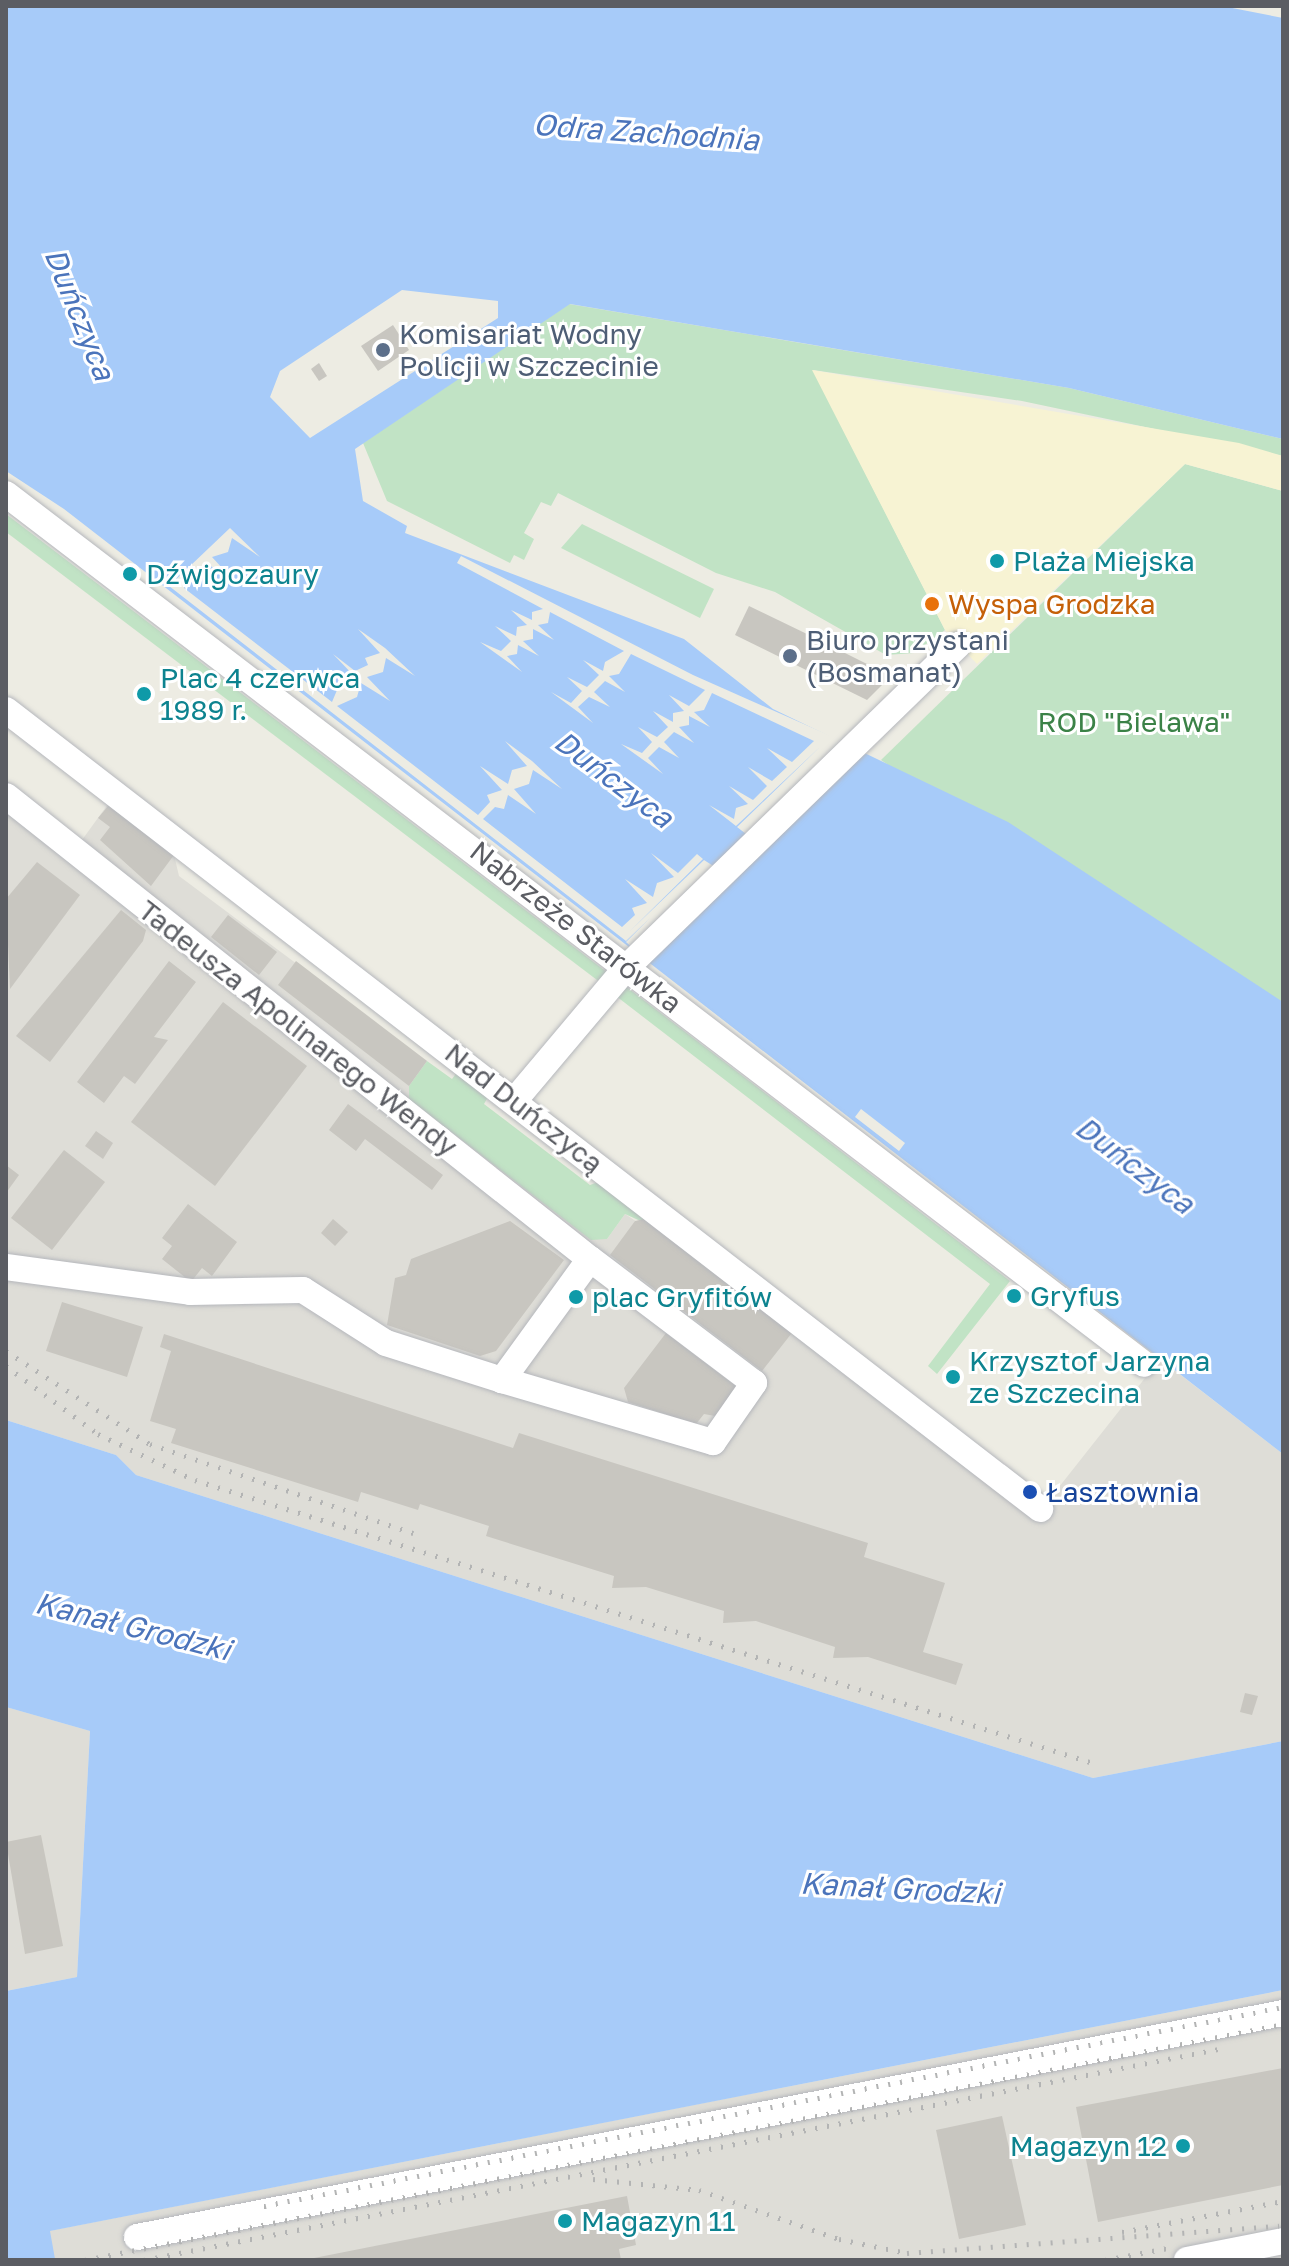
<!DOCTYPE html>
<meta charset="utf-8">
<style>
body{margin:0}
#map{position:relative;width:1289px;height:2266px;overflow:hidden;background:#edece3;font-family:"Golos Text",sans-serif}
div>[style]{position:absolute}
.industrial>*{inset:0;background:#deddd7}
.green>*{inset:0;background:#c1e3c5}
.sand>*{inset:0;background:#f7f3d3}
.water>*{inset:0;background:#a7cbf9}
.pier>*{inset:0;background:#edece3}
.building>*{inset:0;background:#c8c6c0}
.roads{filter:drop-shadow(0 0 2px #b5b7bc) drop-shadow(0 0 2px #b5b7bc)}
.minor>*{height:26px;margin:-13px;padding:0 13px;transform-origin:13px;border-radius:13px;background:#fff}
.rail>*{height:5px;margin-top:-2.5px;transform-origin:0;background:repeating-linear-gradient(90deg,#b3b4b4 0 2px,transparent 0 12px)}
.dots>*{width:22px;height:22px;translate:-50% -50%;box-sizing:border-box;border:4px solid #fff;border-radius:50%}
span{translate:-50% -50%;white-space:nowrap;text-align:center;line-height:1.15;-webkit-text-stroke:6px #fff;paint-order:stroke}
.service-label{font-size:28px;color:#4e5e75}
.left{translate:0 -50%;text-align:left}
.culture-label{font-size:28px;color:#0d838f}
.right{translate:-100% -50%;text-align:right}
.food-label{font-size:28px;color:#c56008}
.park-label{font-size:28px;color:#3b8247}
.street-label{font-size:28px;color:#5b5d63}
.transit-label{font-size:28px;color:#164399}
.water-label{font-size:30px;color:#4b74bb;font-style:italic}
.frame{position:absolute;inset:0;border:8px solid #5b5d63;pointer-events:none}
</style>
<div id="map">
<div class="industrial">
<i style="clip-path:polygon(6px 780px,82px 840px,108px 804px,174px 855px,179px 876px,427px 1061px,409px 1086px,607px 1239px,625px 1214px,866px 1374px,1033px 1520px,1160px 1359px,1283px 1454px,1283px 1741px,1093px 1778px,136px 1475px,116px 1455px,6px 1420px)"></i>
<i style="clip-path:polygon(6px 1707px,90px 1731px,77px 1977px,6px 1991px)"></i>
<i style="clip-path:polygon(1283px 1990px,1283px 2260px,49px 2260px,49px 2231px)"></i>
</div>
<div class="green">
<i style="clip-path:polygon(569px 304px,1069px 388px,1283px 439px,1283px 456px,1022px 401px,813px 370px,945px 630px,914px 653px,886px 655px,775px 592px,716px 573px,558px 493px,551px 506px,541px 502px,524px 533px,534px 539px,524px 560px,514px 555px,510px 563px,387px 501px,363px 443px)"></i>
<i style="clip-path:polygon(1185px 464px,1283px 491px,1283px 1038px,881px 760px)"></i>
<i style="clip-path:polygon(6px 514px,608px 973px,601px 983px,6px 532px)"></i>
<i style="clip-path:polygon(582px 524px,714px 589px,700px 618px,561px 548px)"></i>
<i style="clip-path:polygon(624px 985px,1010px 1281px,937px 1374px,928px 1366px,990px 1284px,616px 996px)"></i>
<i style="clip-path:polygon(427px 1061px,452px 1079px,458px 1071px,489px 1095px,484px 1104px,590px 1185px,601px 1181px,649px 1218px,645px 1223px,625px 1214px,607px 1239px,591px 1240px,409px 1099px,409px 1086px)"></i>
</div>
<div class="sand">
<i style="clip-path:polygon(812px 370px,1239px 443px,1283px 456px,1283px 491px,1185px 464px,977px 664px,945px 630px)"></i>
</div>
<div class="water">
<i style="clip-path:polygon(evenodd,1222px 6px,1283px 18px,1283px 439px,1069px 388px,570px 304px,355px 449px,363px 501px,407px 526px,405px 533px,684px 639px,773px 709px,1008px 822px,1283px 1002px,1283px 1454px,64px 509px,6px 471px,6px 7px,1222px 6px,402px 290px,498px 301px,498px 318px,310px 438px,270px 397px,280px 371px,402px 290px)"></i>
<i style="clip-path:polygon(6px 1420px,116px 1455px,136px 1475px,1093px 1778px,1283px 1741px,1283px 1990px,50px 2231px,55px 2259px,6px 2260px,6px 1991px,77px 1977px,90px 1731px,6px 1707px)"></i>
</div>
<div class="pier">
<i style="clip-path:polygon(230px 528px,260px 557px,232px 538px,228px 552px,212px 557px,234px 581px,206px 563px,202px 576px,193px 575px,184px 588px,332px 702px,340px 683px,356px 678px,333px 654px,355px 671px,368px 665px,365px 658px,380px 653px,358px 629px,385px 648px,415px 676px,386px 658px,383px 672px,367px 677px,390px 701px,361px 683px,357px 697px,337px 706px,478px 815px,490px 802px,487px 795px,502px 790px,480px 766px,508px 784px,512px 770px,527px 766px,505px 741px,532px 761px,562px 789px,533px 770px,529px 784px,514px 789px,536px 814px,508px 795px,504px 809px,495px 807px,483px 819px,622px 927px,635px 915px,632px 908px,647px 903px,625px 879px,653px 897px,657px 883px,674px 877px,651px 853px,678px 873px,697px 854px,703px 859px,629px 932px,704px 860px,718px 869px,750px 837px,737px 827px,822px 745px,736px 826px,709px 805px,734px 819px,736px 808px,748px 804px,729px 786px,753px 800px,767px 786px,748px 767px,772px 781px,787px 767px,767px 748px,792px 762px,814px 741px,712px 693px,704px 710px,694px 712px,710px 727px,689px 716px,689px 725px,679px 727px,694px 743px,674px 732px,664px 742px,679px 758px,659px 747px,648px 758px,663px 774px,621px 744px,642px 753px,652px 742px,638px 727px,657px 737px,668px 727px,653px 711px,673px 722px,673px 713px,684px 711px,669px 695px,689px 706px,705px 690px,631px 654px,619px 674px,609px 676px,625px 692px,605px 681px,594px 692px,610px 707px,589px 697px,578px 707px,593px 723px,551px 692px,571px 703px,582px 691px,567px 677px,587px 687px,599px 675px,583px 660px,603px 671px,605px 662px,624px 651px,550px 612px,548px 623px,538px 625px,554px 640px,533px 629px,533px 639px,523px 641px,539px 656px,518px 645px,517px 654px,507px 656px,522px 672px,480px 642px,501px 651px,511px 641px,495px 626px,516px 636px,517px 627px,527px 625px,511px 610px,532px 620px,532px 612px,543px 609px,457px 563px,461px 556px,693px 675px,867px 752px,770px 845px,761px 845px,728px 876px,734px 881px,648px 962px,626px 942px,650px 918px,626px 941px,169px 586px)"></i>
<i style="clip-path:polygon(861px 1109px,905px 1143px,899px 1151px,855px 1117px)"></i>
</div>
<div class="building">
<i style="clip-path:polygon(393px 325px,409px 350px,378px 371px,361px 346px)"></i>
<i style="clip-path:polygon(319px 363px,327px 376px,319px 381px,311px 369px)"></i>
<i style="clip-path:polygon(749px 606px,807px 634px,891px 676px,867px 700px,735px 635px)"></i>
<i style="clip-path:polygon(109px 805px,174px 855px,151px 886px,100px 840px,110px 827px,98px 818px)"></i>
<i style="clip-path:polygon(37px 862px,80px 895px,10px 989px,6px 899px)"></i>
<i style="clip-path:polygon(121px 910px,146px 930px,143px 941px,50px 1062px,16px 1036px)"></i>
<i style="clip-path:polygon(228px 915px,277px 952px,259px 975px,211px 937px)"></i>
<i style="clip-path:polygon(169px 961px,196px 982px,154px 1037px,168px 1040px,135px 1084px,124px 1076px,104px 1103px,77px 1082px)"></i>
<i style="clip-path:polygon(296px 961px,427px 1061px,409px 1086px,278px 985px)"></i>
<i style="clip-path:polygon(223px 1002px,307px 1066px,215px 1186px,131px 1122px)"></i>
<i style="clip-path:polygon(348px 1104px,443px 1175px,432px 1190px,365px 1139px,356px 1151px,329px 1130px)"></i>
<i style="clip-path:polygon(96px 1131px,113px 1143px,103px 1159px,85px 1146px)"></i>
<i style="clip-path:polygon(64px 1150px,105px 1182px,52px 1250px,11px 1218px)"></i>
<i style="clip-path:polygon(6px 1165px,19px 1175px,6px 1193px)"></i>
<i style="clip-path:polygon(188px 1204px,237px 1242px,212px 1276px,202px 1268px,191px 1282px,162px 1259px,172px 1246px,162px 1238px)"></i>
<i style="clip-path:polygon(649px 1218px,795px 1329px,762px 1371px,610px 1255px,635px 1221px)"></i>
<i style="clip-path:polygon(333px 1219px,348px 1232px,335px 1246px,321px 1233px)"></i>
<i style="clip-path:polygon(510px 1221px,564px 1260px,496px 1351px,480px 1356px,387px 1325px,395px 1278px,406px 1275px,411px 1259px)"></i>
<i style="clip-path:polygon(62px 1302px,143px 1327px,127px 1377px,46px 1351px)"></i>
<i style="clip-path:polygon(666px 1333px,737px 1387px,715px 1416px,704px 1414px,696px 1424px,628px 1402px,624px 1388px)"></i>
<i style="clip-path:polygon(164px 1334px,513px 1448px,519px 1433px,868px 1543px,864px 1557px,945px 1583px,923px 1652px,963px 1664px,956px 1685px,868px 1657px,833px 1658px,835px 1647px,756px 1621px,723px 1623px,724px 1611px,646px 1587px,612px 1588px,614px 1576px,486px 1536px,489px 1526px,420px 1504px,418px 1510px,361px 1492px,358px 1502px,171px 1443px,176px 1429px,150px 1421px,171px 1351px,160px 1347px)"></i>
<i style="clip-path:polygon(1245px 1693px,1258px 1696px,1252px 1715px,1240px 1712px)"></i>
<i style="clip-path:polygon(41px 1835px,63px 1946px,25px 1954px,6px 1842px)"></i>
<i style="clip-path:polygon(1283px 2068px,1283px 2185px,1098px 2222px,1076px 2107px)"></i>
<i style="clip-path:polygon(1002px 2116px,1026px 2225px,959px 2239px,936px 2130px)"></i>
<i style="clip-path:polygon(627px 2196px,636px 2245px,619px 2249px,621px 2260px,304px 2260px)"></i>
</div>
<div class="roads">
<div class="minor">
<i style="left:6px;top:494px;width:1432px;rotate:37.4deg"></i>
<i style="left:6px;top:710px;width:1307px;rotate:37.69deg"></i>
<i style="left:6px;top:796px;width:745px;rotate:38.41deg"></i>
<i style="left:514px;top:1101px;width:175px;rotate:-49.9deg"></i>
<i style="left:627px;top:967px;width:462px;rotate:-44.2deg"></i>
<i style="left:6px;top:1267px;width:186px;rotate:7.7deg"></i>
<i style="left:190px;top:1292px;width:113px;rotate:-1deg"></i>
<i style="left:303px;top:1290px;width:98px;rotate:32.6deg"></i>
<i style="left:386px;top:1343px;width:122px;rotate:17.7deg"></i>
<i style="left:502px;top:1380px;width:220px;rotate:16.4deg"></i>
<i style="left:713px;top:1442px;width:72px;rotate:-55.2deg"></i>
<i style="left:754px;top:1383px;width:206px;rotate:-142.9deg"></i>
<i style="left:590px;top:1259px;width:150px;rotate:126deg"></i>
<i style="left:137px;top:2237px;width:1168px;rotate:-11.06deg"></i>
<i style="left:1187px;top:2260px;width:98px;rotate:-11.2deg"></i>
</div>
</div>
<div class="rail">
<i style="left:6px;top:1351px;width:171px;rotate:32.9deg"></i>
<i style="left:150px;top:1444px;width:278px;rotate:18.7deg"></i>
<i style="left:6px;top:1366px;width:114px;rotate:36.5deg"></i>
<i style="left:98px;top:1434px;width:107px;rotate:25.4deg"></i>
<i style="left:195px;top:1480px;width:942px;rotate:17.49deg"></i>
<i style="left:593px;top:2179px;width:107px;rotate:5.9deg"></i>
<i style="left:699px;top:2190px;width:148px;rotate:19.3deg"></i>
<i style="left:839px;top:2239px;width:69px;rotate:11.6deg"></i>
<i style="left:907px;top:2253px;width:373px;rotate:-4.2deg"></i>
<i style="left:264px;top:2206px;width:1038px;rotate:-11.05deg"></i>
<i style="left:1122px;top:2232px;width:164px;rotate:-10.9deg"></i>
<i style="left:85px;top:2260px;width:1221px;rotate:-11.14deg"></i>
<i style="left:144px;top:2260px;width:1101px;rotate:-11.11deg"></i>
<i style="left:1105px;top:2260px;width:64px;rotate:-10.8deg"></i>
</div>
<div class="dots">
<i style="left:383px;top:350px;background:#5c6f8a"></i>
<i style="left:997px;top:561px;background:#0f9aa8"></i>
<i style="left:130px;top:574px;background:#0f9aa8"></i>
<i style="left:932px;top:604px;background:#e8710a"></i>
<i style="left:790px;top:656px;background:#5c6f8a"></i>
<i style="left:144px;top:694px;background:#0f9aa8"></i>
<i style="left:1014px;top:1296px;background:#0f9aa8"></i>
<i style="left:576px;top:1297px;background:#0f9aa8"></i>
<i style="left:953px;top:1377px;background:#0f9aa8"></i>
<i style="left:1030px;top:1492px;background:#1a4fb4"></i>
<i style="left:1183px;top:2146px;background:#0f9aa8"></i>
<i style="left:565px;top:2221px;background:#0f9aa8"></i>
</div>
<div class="service-label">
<span class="left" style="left:399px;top:350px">Komisariat Wodny<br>Policji w Szczecinie</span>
<span class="left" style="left:806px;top:656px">Biuro przystani<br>(Bosmanat)</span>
</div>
<div class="culture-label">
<span class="left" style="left:1013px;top:561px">Plaża Miejska</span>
<span class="left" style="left:146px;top:574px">Dźwigozaury</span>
<span class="left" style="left:160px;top:694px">Plac 4 czerwca<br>1989 r.</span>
<span class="left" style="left:1030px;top:1296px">Gryfus</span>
<span class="left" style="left:592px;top:1297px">plac Gryfitów</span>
<span class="left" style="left:969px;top:1377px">Krzysztof Jarzyna<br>ze Szczecina</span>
<span class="right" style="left:1167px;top:2146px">Magazyn 12</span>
<span class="left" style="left:581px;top:2221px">Magazyn 11</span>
</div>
<div class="food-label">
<span class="left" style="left:948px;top:604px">Wyspa Grodzka</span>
</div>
<div class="park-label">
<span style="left:1134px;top:722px">ROD "Bielawa"</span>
</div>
<div class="street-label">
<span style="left:576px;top:927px;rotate:38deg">Nabrzeże Starówka</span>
<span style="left:298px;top:1028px;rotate:38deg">Tadeusza Apolinarego Wendy</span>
<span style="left:524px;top:1108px;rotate:38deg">Nad Duńczycą</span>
</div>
<div class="transit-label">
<span class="left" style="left:1046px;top:1492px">Łasztownia</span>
</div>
<div class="water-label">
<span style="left:646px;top:132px;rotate:4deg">Odra Zachodnia</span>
<span style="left:80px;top:314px;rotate:68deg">Duńczyca</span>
<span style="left:614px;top:779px;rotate:37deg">Duńczyca</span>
<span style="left:1135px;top:1165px;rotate:37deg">Duńczyca</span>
<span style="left:133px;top:1626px;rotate:14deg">Kanał Grodzki</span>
<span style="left:900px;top:1888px;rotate:3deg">Kanał Grodzki</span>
</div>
<div class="frame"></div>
</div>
